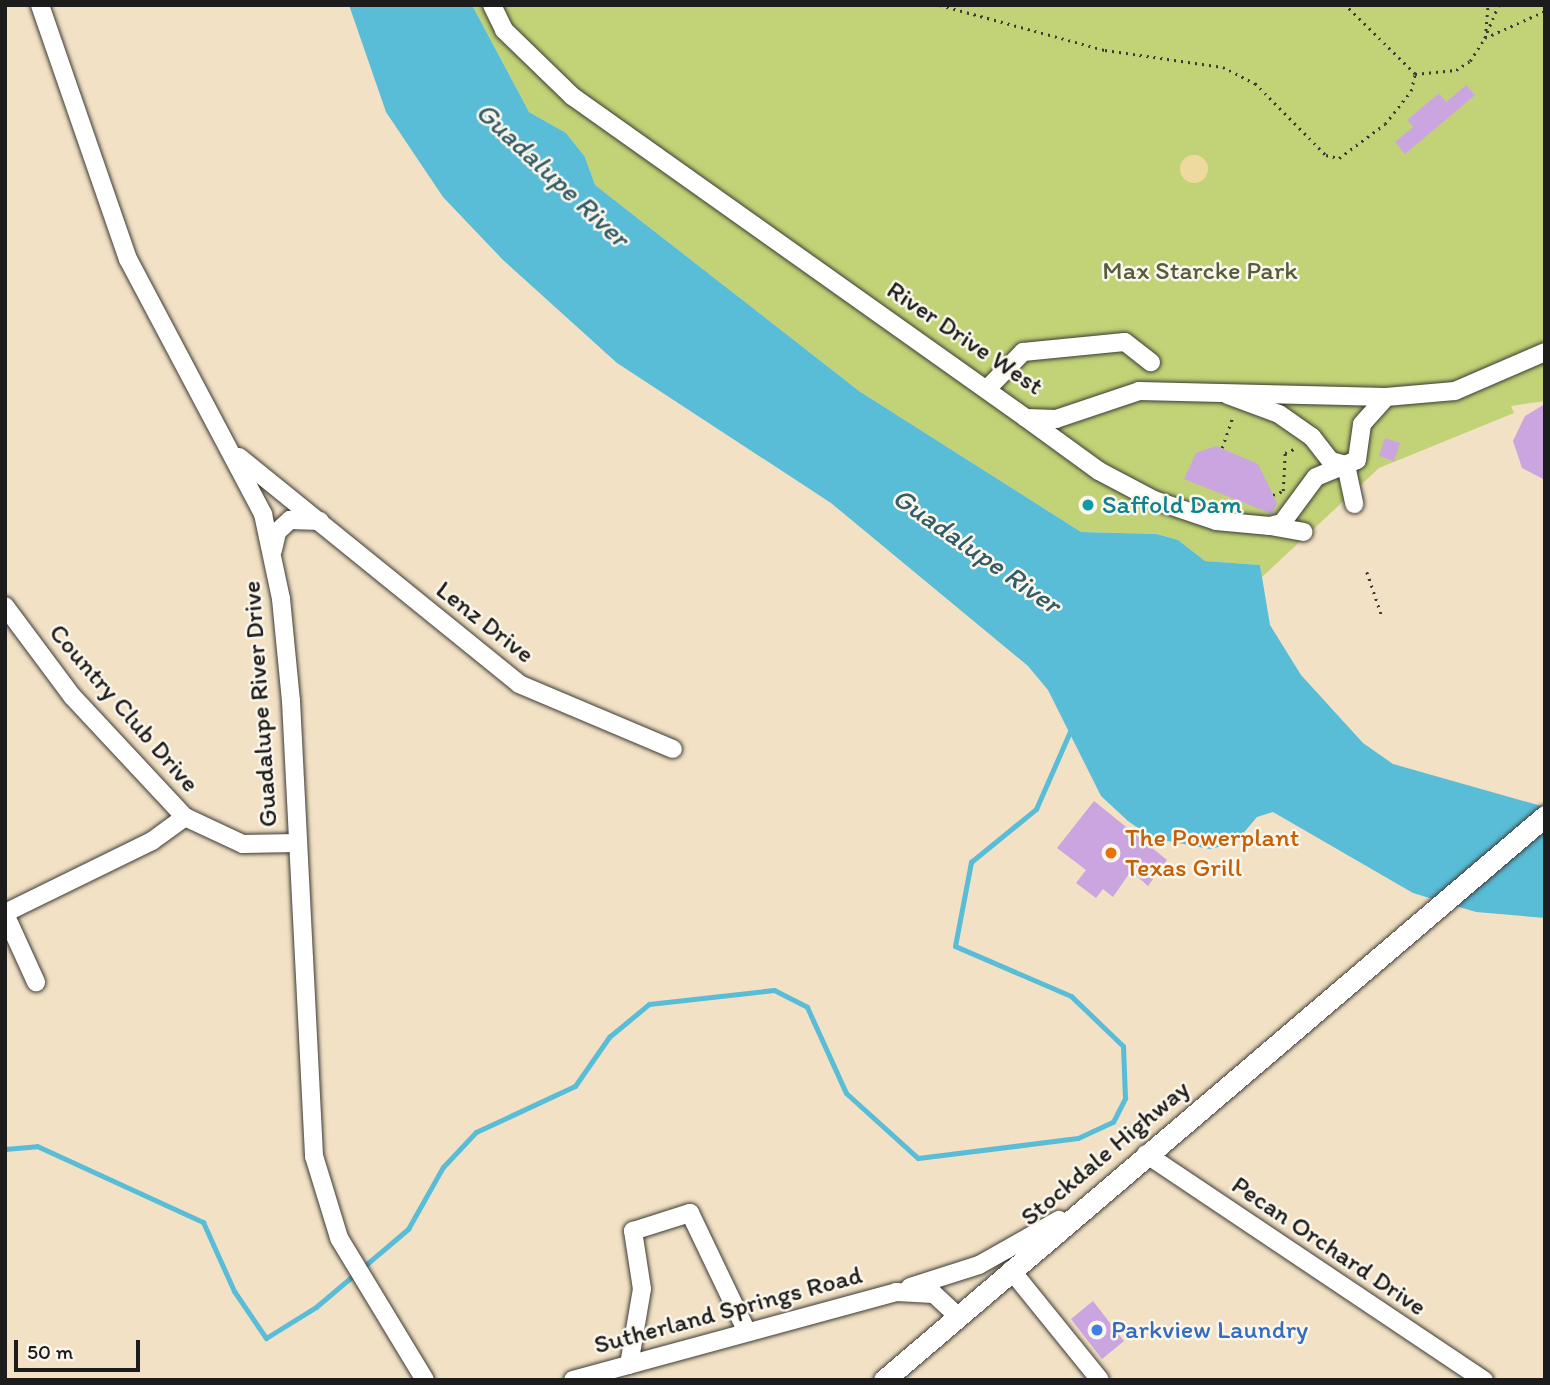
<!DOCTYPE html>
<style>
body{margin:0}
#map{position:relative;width:1550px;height:1385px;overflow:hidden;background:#f2e1c4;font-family:Itim,sans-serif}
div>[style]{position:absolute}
.green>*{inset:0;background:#c1d376}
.sand>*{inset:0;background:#eeda9e}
.round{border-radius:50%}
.water>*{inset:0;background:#59bdd7}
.stream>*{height:5px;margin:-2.5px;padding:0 2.5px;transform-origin:2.5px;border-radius:2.5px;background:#59bdd7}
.building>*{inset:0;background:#cba5e0}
.path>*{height:2.5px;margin-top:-1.25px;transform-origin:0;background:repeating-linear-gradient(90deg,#3c3a35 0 2px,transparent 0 7px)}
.roads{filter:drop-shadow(0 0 2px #3c3a35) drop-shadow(0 0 2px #3c3a35)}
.minor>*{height:18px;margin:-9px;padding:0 9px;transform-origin:9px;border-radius:9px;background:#fff}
.major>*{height:21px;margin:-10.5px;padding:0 10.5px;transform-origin:10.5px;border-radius:10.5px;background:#fff}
.dots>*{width:19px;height:19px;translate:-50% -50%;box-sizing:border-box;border:4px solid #fbf7ec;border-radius:50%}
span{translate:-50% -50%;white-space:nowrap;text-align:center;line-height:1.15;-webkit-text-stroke:5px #fbf7ec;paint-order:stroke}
.park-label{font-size:26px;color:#565c3c}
.street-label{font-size:26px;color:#1c1c1c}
.culture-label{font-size:26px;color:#0d838f}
.left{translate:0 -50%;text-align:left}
.food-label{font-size:26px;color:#c56008}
.shop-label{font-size:26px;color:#366cbe}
.water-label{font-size:28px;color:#345c67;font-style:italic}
.frame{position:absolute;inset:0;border:7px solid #1c1c1c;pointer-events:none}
.scale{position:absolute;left:14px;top:1340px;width:126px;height:32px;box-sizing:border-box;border:4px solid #1c1c1c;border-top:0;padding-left:9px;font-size:21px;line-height:24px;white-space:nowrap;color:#1c1c1c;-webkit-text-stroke:5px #fbf7ec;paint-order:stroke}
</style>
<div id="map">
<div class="green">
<i style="clip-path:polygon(472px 5px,1545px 5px,1545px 401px,1511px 406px,1514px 413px,1379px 468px,1262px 577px,1260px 565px,1205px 561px,1178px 540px,1158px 534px,1081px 532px,859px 391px,595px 185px,585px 157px,566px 133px,529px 112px)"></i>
</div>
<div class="sand">
<i class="round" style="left:1180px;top:155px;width:28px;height:28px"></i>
</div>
<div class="water">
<i style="clip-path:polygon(349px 5px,472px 5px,529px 112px,566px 133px,585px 157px,595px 185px,859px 391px,1081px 532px,1157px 534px,1178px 540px,1205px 561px,1260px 565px,1270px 625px,1301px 675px,1363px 743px,1393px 764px,1545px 807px,1545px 918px,1476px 912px,1413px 893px,1273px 812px,1257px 817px,1235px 843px,1210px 849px,1152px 838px,1128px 821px,1101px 796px,1048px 690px,1028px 666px,831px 503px,617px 363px,503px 260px,443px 197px,386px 112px)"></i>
</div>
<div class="stream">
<i style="left:5px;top:1149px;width:32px;rotate:-5deg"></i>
<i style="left:37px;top:1146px;width:183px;rotate:24.6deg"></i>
<i style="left:203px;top:1222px;width:76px;rotate:65.8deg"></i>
<i style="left:234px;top:1291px;width:57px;rotate:55.8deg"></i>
<i style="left:266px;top:1338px;width:59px;rotate:-31.8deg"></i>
<i style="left:316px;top:1307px;width:121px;rotate:-40.3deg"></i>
<i style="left:408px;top:1229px;width:71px;rotate:-60.6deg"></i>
<i style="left:443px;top:1167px;width:48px;rotate:-46.7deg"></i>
<i style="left:476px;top:1132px;width:109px;rotate:-24.9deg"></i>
<i style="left:575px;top:1086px;width:60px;rotate:-55.2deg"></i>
<i style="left:609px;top:1037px;width:52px;rotate:-39.5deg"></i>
<i style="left:649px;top:1004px;width:126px;rotate:-6.4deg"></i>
<i style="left:774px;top:990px;width:37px;rotate:27deg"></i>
<i style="left:807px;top:1007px;width:94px;rotate:65.6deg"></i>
<i style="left:846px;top:1093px;width:97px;rotate:42.1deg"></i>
<i style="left:918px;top:1158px;width:161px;rotate:-7.1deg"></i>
<i style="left:1078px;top:1138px;width:38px;rotate:-25deg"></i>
<i style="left:1113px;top:1122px;width:27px;rotate:-63deg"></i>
<i style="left:1125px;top:1098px;width:52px;rotate:-92.2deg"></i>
<i style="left:1123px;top:1046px;width:72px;rotate:-136.1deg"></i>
<i style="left:1071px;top:996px;width:126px;rotate:-156.7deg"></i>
<i style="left:955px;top:946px;width:86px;rotate:-79.2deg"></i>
<i style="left:971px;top:862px;width:84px;rotate:-39.2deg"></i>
<i style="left:1036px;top:809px;width:90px;rotate:-66.3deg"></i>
</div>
<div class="building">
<i style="clip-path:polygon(1466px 85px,1475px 95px,1405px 154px,1395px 142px,1413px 127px,1407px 120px,1439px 93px,1446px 102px)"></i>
<i style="clip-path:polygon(1545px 404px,1545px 480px,1522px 468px,1513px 441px,1525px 416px)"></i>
<i style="clip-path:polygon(1385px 438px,1400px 443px,1394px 461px,1379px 456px)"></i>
<i style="clip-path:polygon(1216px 446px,1258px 464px,1277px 503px,1272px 514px,1184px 479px,1196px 453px)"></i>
<i style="clip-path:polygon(1094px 801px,1167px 860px,1148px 886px,1131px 871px,1113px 897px,1103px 889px,1096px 898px,1076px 883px,1086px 870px,1057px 848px)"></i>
<i style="clip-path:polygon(1093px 1301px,1124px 1341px,1102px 1359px,1071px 1319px)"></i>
</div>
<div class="path">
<i style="left:940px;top:5px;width:171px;rotate:15.3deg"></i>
<i style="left:1105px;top:50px;width:119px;rotate:8.2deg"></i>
<i style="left:1223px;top:67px;width:36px;rotate:27deg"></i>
<i style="left:1255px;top:83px;width:101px;rotate:45.4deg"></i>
<i style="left:1326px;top:155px;width:13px;rotate:13deg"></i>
<i style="left:1339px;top:158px;width:57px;rotate:-36.5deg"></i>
<i style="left:1385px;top:124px;width:42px;rotate:-51.8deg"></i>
<i style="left:1411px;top:91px;width:17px;rotate:-77deg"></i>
<i style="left:1415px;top:74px;width:98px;rotate:-135.4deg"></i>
<i style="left:1499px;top:5px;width:36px;rotate:113deg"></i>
<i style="left:1485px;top:38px;width:66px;rotate:-24.2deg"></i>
<i style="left:1415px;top:74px;width:41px;rotate:-5.6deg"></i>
<i style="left:1456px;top:70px;width:17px;rotate:-33deg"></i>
<i style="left:1470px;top:61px;width:27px;rotate:-57deg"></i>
<i style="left:1485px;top:38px;width:33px;rotate:-85deg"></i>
<i style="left:1222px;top:448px;width:34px;rotate:-71deg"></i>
<i style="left:1273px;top:495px;width:11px;rotate:-22deg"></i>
<i style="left:1283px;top:491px;width:38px;rotate:-87deg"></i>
<i style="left:1285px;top:453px;width:12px;rotate:-24deg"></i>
<i style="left:1367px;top:572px;width:46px;rotate:71.2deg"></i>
</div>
<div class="roads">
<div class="minor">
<i style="left:40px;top:5px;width:269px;rotate:70.9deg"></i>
<i style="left:128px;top:259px;width:289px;rotate:62.1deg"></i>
<i style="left:263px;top:514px;width:87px;rotate:78deg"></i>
<i style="left:281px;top:599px;width:102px;rotate:84.4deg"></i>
<i style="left:291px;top:701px;width:456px;rotate:87.1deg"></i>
<i style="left:314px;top:1156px;width:86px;rotate:73deg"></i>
<i style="left:339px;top:1238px;width:166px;rotate:58.8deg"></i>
<i style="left:492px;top:5px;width:28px;rotate:64deg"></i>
<i style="left:504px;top:30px;width:95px;rotate:44.1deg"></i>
<i style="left:572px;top:96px;width:557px;rotate:35.35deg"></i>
<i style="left:1026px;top:418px;width:30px;rotate:2deg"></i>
<i style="left:1056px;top:419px;width:88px;rotate:-18.6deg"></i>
<i style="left:1139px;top:391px;width:247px;rotate:1.4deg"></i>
<i style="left:1386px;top:397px;width:69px;rotate:-5deg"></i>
<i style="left:1455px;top:391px;width:98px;rotate:-23.4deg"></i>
<i style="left:987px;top:389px;width:52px;rotate:-45.8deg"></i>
<i style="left:1023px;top:352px;width:102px;rotate:-5.6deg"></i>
<i style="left:1125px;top:342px;width:33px;rotate:38deg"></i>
<i style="left:1228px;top:395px;width:54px;rotate:20.4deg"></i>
<i style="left:1279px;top:414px;width:40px;rotate:34.9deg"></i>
<i style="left:1312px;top:437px;width:31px;rotate:52deg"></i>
<i style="left:1331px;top:461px;width:16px;rotate:15deg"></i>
<i style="left:1346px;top:465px;width:40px;rotate:78deg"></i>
<i style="left:1026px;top:418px;width:90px;rotate:36deg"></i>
<i style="left:1099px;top:471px;width:62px;rotate:27.8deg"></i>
<i style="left:1154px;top:500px;width:65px;rotate:18.7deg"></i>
<i style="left:1216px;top:521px;width:54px;rotate:5.3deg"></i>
<i style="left:1270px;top:526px;width:12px;rotate:-14deg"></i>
<i style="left:1282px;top:523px;width:57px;rotate:-53.5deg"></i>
<i style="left:1316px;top:477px;width:44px;rotate:-22.5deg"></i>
<i style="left:1357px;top:460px;width:36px;rotate:-82deg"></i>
<i style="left:1362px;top:424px;width:36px;rotate:-48deg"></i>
<i style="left:239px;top:457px;width:360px;rotate:39deg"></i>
<i style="left:519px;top:684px;width:167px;rotate:22.9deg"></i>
<i style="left:1270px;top:526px;width:34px;rotate:10deg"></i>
<i style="left:273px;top:550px;width:18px;rotate:-77deg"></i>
<i style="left:277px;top:532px;width:18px;rotate:-43deg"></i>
<i style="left:290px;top:520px;width:30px;rotate:2deg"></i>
<i style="left:5px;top:606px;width:112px;rotate:53.3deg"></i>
<i style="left:72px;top:696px;width:166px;rotate:47deg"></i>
<i style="left:185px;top:817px;width:64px;rotate:25deg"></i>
<i style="left:243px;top:844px;width:53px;rotate:-1.1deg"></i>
<i style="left:5px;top:913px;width:164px;rotate:-26.1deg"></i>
<i style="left:152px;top:841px;width:41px;rotate:-36deg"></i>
<i style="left:5px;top:914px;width:75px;rotate:65.5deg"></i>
<i style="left:1146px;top:1154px;width:407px;rotate:33.8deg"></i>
<i style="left:1011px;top:1270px;width:141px;rotate:51deg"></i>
<i style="left:910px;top:1287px;width:72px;rotate:-17.7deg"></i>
<i style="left:979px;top:1265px;width:92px;rotate:-29.4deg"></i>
<i style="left:629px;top:1365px;width:77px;rotate:-80.3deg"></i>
<i style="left:642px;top:1289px;width:59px;rotate:-98.8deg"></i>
<i style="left:633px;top:1231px;width:60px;rotate:-17.5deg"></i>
<i style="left:690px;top:1213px;width:132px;rotate:64.4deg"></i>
<i style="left:573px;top:1380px;width:335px;rotate:-15.2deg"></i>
<i style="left:896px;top:1292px;width:38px;rotate:3deg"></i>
<i style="left:934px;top:1294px;width:33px;rotate:43deg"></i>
</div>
<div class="major">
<i style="left:884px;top:1380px;width:869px;rotate:-40.47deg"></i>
</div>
</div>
<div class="dots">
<i style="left:1088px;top:505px;background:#0f9aa8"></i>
<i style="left:1111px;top:853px;background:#e8710a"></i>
<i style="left:1097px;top:1330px;background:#3f7fe0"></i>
</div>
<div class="park-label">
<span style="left:1200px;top:271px">Max Starcke Park</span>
</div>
<div class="street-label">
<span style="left:965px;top:338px;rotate:34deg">River Drive West</span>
<span style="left:485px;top:622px;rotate:38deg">Lenz Drive</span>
<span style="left:260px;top:704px;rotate:-94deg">Guadalupe River Drive</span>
<span style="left:124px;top:708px;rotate:49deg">Country Club Drive</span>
<span style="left:1105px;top:1153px;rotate:-40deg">Stockdale Highway</span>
<span style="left:1329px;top:1246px;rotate:34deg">Pecan Orchard Drive</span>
<span style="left:728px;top:1310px;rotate:-15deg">Sutherland Springs Road</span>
</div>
<div class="culture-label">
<span class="left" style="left:1102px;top:505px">Saffold Dam</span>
</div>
<div class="food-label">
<span class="left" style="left:1125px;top:853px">The Powerplant<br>Texas Grill</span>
</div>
<div class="shop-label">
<span class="left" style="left:1111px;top:1330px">Parkview Laundry</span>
</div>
<div class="water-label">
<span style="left:553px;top:174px;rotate:43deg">Guadalupe River</span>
<span style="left:977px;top:550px;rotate:35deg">Guadalupe River</span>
</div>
<div class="frame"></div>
<div class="scale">50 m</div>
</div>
